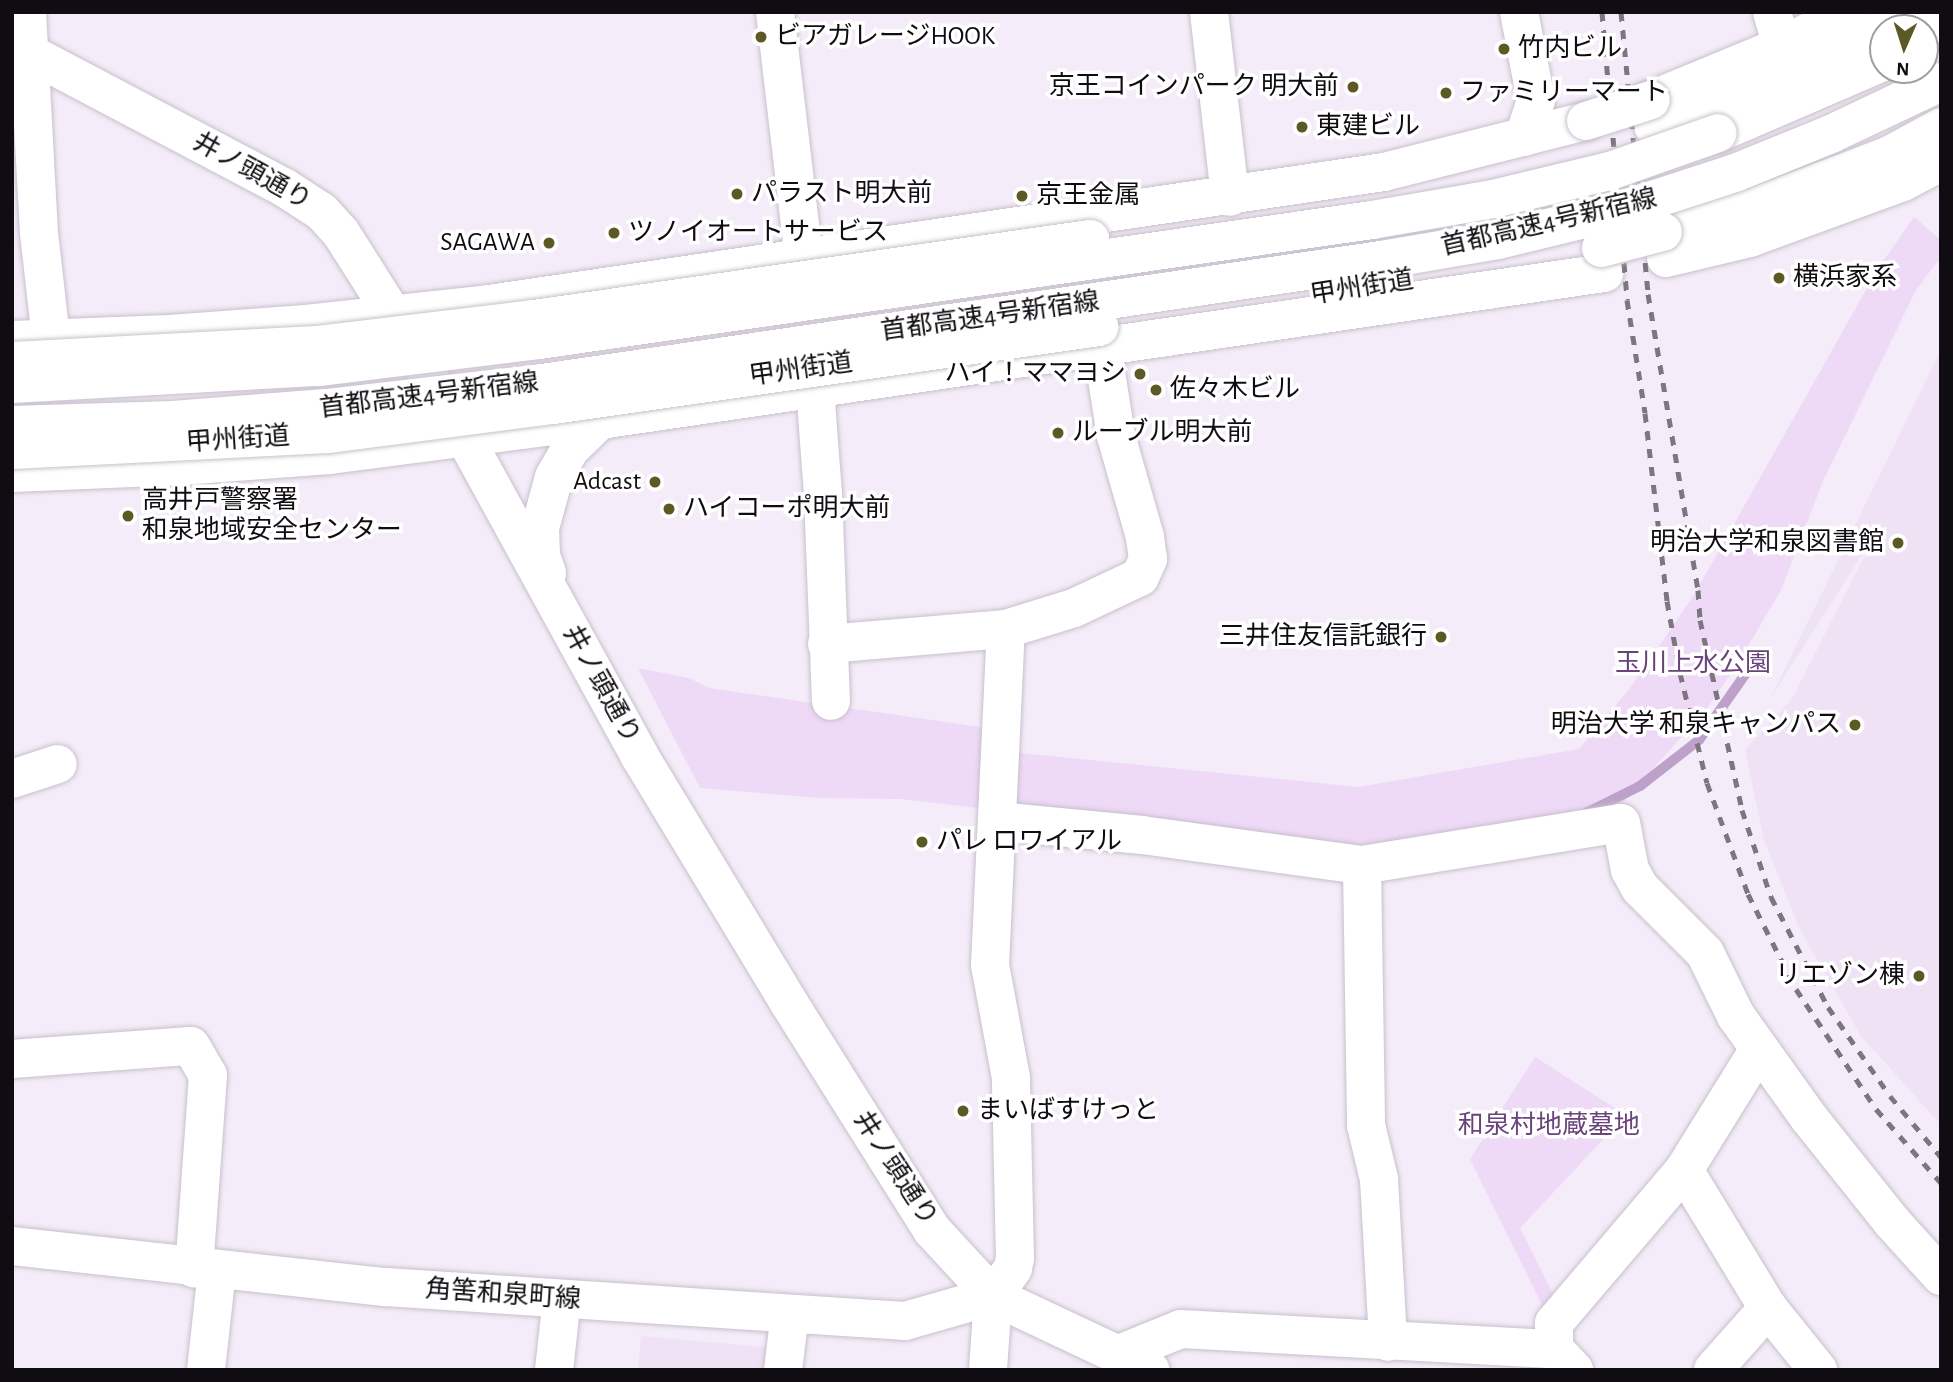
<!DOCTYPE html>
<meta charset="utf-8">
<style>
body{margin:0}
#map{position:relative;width:1953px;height:1382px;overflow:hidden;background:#f4ecf8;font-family:"Alegreya Sans","Noto Sans JP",sans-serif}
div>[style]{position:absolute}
.built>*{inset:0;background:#efe2f5}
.green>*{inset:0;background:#eed9f7}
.stream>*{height:10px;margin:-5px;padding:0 5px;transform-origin:5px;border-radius:5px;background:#bda1ca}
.roads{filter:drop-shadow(0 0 2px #c8c0cc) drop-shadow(0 0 2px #c8c0cc)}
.minor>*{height:38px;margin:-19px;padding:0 19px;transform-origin:19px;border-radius:19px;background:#fff}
.tertiary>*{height:38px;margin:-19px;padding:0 19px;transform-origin:19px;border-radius:19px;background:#fff}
.secondary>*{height:38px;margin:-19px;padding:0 19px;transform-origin:19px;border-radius:19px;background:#fff}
.trunk>*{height:38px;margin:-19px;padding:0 19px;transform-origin:19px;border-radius:19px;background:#fff}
.motorway>*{height:38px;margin:-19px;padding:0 19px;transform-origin:19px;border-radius:19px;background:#fff}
.rail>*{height:5px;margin-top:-2.5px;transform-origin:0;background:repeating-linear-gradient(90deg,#7c777f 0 9px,transparent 0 18px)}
.bridges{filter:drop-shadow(0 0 2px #c8c0cc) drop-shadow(0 0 2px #c8c0cc)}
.trunk-bridge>*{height:38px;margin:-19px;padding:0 19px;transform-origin:19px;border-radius:19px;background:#fff}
.motorway-bridge>*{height:38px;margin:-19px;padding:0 19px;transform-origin:19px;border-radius:19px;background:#fff}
.dots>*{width:19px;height:19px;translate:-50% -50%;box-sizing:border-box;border:4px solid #fff;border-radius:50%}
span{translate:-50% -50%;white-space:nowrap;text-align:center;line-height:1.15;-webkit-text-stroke:7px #fff;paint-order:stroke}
.poi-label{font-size:26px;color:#0f0d11}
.left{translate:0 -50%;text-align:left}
.right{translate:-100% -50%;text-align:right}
.street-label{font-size:26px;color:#0f0d11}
.park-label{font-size:26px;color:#694379}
.frame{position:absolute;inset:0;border:14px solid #0f0d11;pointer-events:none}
.north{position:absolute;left:1869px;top:14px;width:70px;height:70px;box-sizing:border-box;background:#fff;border:2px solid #9f9ea0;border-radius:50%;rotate:183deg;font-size:19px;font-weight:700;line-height:28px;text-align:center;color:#0f0d11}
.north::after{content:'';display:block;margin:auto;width:24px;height:32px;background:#5c5925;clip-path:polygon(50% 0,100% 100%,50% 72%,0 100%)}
</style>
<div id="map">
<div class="built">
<i style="clip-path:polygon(1941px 350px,1941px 1125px,1861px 1036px,1800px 930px,1764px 840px,1745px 750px,1792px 699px,1876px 533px,1770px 699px)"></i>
<i style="clip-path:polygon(641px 1336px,774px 1348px,772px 1370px,638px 1370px)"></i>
</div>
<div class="green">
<i style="clip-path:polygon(1914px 217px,1941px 240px,1941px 257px,1916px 290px,1823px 481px,1781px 590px,1738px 663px,1707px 708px,1614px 813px,1361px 854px,1010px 810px,1011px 752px,1358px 787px,1579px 749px,1631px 687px,1694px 595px,1879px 267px)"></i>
<i style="clip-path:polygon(638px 668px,689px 678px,709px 688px,987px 728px,987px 809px,901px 799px,820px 798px,700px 788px)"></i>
<i style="clip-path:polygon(1535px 1057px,1626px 1115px,1520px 1228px,1553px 1294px,1546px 1313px,1470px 1159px)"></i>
</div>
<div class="stream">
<i style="left:1586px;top:813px;width:60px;rotate:-26.6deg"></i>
<i style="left:1640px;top:786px;width:75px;rotate:-37.9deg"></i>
<i style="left:1699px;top:740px;width:99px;rotate:-54.9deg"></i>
</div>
<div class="roads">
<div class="minor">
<i style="left:27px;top:12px;width:221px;rotate:86.9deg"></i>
<i style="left:39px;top:233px;width:106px;rotate:83.5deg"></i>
<i style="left:775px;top:12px;width:249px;rotate:83.3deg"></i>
<i style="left:1209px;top:12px;width:186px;rotate:83.5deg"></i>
<i style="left:1519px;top:12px;width:90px;rotate:79.1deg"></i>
<i style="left:1536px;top:100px;width:39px;rotate:108deg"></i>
<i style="left:815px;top:388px;width:106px;rotate:85.7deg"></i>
<i style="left:823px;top:494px;width:207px;rotate:87.8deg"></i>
<i style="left:827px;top:644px;width:180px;rotate:-4.8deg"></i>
<i style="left:1006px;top:629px;width:71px;rotate:-17.2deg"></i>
<i style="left:1074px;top:608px;width:73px;rotate:-25.2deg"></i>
<i style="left:1140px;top:577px;width:20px;rotate:-66deg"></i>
<i style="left:1148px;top:559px;width:22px;rotate:-98deg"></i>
<i style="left:1145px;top:537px;width:105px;rotate:-106deg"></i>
<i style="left:1116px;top:436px;width:90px;rotate:-98.9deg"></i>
<i style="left:12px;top:779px;width:48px;rotate:-18.1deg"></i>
<i style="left:997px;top:821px;width:146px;rotate:5.5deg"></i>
<i style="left:1142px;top:835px;width:222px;rotate:7.8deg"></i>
<i style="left:1362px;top:865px;width:262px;rotate:-9.2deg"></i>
<i style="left:1621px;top:823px;width:48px;rotate:79.2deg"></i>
<i style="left:1630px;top:870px;width:21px;rotate:61deg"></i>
<i style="left:1640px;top:888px;width:92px;rotate:45deg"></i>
<i style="left:1705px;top:953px;width:70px;rotate:63.8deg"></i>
<i style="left:1736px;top:1016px;width:125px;rotate:54.4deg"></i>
<i style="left:1809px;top:1118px;width:133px;rotate:51.4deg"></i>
<i style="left:1892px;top:1222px;width:73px;rotate:47.8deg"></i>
<i style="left:1362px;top:865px;width:260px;rotate:89.1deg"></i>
<i style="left:1366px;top:1125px;width:56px;rotate:76.5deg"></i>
<i style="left:1379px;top:1179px;width:163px;rotate:86.8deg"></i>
<i style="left:12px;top:1059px;width:179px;rotate:-4.2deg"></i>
<i style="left:191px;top:1046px;width:34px;rotate:60deg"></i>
<i style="left:208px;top:1075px;width:194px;rotate:94.1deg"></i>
<i style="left:1684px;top:1170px;width:162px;rotate:58.7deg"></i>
<i style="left:1768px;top:1308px;width:80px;rotate:51.1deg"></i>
<i style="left:1554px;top:1349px;width:26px;rotate:-90deg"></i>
<i style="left:1554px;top:1323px;width:201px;rotate:-49.6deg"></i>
<i style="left:1684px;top:1170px;width:142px;rotate:-58.2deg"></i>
<i style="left:1119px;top:1354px;width:67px;rotate:-22deg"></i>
<i style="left:1181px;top:1329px;width:374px;rotate:3.1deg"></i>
<i style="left:1554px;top:1349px;width:29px;rotate:46deg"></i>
<i style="left:206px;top:1370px;width:101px;rotate:-83.7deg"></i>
<i style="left:554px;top:1370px;width:71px;rotate:-83.6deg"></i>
<i style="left:783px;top:1370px;width:56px;rotate:-82.9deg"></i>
<i style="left:988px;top:1370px;width:74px;rotate:-86.1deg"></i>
<i style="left:993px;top:1296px;width:34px;rotate:-54deg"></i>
<i style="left:1013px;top:1268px;width:10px;rotate:-79deg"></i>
<i style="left:1015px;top:1258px;width:180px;rotate:-91.3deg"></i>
<i style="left:1011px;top:1078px;width:115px;rotate:-100.5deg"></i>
<i style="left:990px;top:965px;width:336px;rotate:-87.3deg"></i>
<i style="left:1713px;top:1370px;width:83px;rotate:-48.4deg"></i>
</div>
<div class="tertiary">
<i style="left:1772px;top:12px;width:35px;rotate:74deg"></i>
</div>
<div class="secondary">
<i style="left:12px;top:44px;width:309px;rotate:27.8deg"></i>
<i style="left:285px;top:188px;width:44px;rotate:33deg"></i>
<i style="left:322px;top:212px;width:28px;rotate:48deg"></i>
<i style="left:341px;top:233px;width:97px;rotate:57.6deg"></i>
<i style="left:393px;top:315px;width:143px;rotate:59.7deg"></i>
<i style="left:465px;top:438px;width:362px;rotate:61.2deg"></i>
<i style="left:639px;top:755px;width:290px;rotate:58.8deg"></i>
<i style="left:789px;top:1003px;width:268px;rotate:57.8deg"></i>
<i style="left:932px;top:1230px;width:90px;rotate:47.3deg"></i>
<i style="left:993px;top:1296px;width:174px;rotate:25.2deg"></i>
<i style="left:547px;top:573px;width:18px;rotate:-109deg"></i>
<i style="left:541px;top:556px;width:28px;rotate:-92deg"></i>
<i style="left:540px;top:528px;width:53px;rotate:-74.6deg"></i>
<i style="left:554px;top:477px;width:34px;rotate:-60deg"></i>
<i style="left:571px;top:448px;width:40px;rotate:-44deg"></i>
<i style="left:12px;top:1246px;width:376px;rotate:6.3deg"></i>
<i style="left:386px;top:1287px;width:520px;rotate:3.75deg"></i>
<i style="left:905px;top:1321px;width:91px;rotate:-15.9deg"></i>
</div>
<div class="trunk">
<i style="left:1651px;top:100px;width:142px;rotate:-22.4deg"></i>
<i style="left:1782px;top:46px;width:73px;rotate:-27.6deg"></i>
<i style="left:1653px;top:126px;width:58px;rotate:-17.2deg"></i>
<i style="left:1708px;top:109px;width:139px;rotate:-23.8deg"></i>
<i style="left:1835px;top:53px;width:85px;rotate:-28.7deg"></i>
<i style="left:1663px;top:232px;width:85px;rotate:-15deg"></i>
<i style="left:1745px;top:210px;width:155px;rotate:-20.8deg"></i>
<i style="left:1890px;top:155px;width:58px;rotate:-28.8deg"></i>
<i style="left:1666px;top:258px;width:86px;rotate:-13.4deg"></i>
<i style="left:1750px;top:238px;width:163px;rotate:-20.1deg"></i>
<i style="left:1903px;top:182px;width:43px;rotate:-27.8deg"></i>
<i style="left:12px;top:340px;width:158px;rotate:-2.2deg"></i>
<i style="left:170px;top:334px;width:136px;rotate:-4.2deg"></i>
<i style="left:306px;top:324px;width:184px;rotate:-6.2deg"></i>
<i style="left:489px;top:304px;width:905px;rotate:-8.39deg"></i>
<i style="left:1384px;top:172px;width:208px;rotate:-14.2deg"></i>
<i style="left:12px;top:473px;width:169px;rotate:-2.4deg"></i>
<i style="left:181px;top:466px;width:149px;rotate:-4.2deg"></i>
<i style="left:330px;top:455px;width:272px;rotate:-7.4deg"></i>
<i style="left:600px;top:420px;width:1015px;rotate:-8.33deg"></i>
</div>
<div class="motorway">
<i style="left:1925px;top:28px;width:19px;rotate:-32deg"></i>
<i style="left:1718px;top:133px;width:180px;rotate:-23.3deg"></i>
</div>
</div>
<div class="rail">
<i style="left:1602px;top:12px;width:289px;rotate:85deg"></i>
<i style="left:1627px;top:300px;width:114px;rotate:80.9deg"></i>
<i style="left:1645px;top:413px;width:189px;rotate:83.3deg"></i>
<i style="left:1667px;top:601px;width:73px;rotate:79.8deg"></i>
<i style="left:1680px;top:673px;width:113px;rotate:76.2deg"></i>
<i style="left:1707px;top:783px;width:118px;rotate:69.7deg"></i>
<i style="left:1748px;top:894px;width:106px;rotate:63.2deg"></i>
<i style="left:1796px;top:989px;width:144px;rotate:56.3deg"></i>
<i style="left:1876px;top:1109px;width:98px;rotate:48.7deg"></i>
<i style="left:1621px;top:12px;width:283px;rotate:84.5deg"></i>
<i style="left:1648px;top:294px;width:300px;rotate:80.4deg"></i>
<i style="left:1698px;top:590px;width:30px;rotate:86deg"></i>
<i style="left:1700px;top:620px;width:195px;rotate:77.5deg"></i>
<i style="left:1742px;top:810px;width:92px;rotate:71.6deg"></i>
<i style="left:1771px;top:897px;width:124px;rotate:62.6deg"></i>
<i style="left:1828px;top:1007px;width:108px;rotate:55.1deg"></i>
<i style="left:1890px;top:1096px;width:80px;rotate:50.1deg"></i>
</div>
<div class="bridges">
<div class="trunk-bridge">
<i style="left:1586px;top:121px;width:68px;rotate:-17.9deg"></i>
<i style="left:1601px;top:248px;width:64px;rotate:-14.5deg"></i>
<i style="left:12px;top:361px;width:304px;rotate:-3deg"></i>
<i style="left:316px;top:345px;width:220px;rotate:-6.8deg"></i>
<i style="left:534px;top:319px;width:562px;rotate:-8.19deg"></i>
<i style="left:12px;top:450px;width:317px;rotate:-2.9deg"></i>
<i style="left:329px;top:434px;width:226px;rotate:-7.4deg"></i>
<i style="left:553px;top:405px;width:552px;rotate:-8.13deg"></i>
</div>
<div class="motorway-bridge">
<i style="left:12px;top:384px;width:307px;rotate:-3.2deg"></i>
<i style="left:319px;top:367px;width:222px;rotate:-7deg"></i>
<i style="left:539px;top:340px;width:842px;rotate:-8.2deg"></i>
<i style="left:1372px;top:220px;width:123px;rotate:-9.8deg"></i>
<i style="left:1493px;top:199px;width:120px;rotate:-13.5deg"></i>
<i style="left:1610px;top:171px;width:114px;rotate:-19.4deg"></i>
<i style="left:12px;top:425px;width:161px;rotate:-1.8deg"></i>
<i style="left:173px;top:420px;width:153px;rotate:-4.5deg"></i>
<i style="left:326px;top:408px;width:217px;rotate:-6.6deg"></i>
<i style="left:542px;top:383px;width:848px;rotate:-8.34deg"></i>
<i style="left:1381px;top:260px;width:119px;rotate:-9.7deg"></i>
<i style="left:1498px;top:240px;width:123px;rotate:-13.6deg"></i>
<i style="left:1618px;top:211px;width:123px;rotate:-18deg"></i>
<i style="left:1735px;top:173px;width:104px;rotate:-22.1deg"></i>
<i style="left:1831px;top:134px;width:122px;rotate:-25.3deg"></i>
</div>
</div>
<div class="dots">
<i style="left:761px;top:37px;background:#5c5925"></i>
<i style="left:1504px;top:49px;background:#5c5925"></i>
<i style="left:1353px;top:87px;background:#5c5925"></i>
<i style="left:1446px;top:93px;background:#5c5925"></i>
<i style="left:1302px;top:127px;background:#5c5925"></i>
<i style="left:737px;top:194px;background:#5c5925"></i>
<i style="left:1022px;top:196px;background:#5c5925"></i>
<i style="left:614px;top:233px;background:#5c5925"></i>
<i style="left:549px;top:243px;background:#5c5925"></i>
<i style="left:1779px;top:278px;background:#5c5925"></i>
<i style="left:1140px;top:374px;background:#5c5925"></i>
<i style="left:1156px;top:390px;background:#5c5925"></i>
<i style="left:1058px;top:433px;background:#5c5925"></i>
<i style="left:655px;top:482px;background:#5c5925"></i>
<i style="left:669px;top:509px;background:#5c5925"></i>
<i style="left:128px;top:516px;background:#5c5925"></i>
<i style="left:1898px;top:543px;background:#5c5925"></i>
<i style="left:1441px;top:637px;background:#5c5925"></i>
<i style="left:1855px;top:725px;background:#5c5925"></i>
<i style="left:922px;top:842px;background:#5c5925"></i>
<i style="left:1919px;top:976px;background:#5c5925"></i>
<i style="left:963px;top:1111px;background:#5c5925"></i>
</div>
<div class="poi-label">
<span class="left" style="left:775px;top:37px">ビアガレージHOOK</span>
<span class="left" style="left:1518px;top:49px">竹内ビル</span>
<span class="right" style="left:1339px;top:87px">京王コインパーク 明大前</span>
<span class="left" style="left:1460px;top:93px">ファミリーマート</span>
<span class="left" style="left:1316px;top:127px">東建ビル</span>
<span class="left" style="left:751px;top:194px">パラスト明大前</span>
<span class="left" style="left:1036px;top:196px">京王金属</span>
<span class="left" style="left:628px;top:233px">ツノイオートサービス</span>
<span class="right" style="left:535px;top:243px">SAGAWA</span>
<span class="left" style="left:1793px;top:278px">横浜家系</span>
<span class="right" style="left:1126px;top:374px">ハイ！ママヨシ</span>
<span class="left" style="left:1170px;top:390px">佐々木ビル</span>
<span class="left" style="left:1072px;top:433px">ルーブル明大前</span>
<span class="right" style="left:641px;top:482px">Adcast</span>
<span class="left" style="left:142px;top:516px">高井戸警察署<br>和泉地域安全センター</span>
<span class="left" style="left:683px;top:509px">ハイコーポ明大前</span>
<span class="right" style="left:1884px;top:543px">明治大学和泉図書館</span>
<span class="right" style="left:1427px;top:637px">三井住友信託銀行</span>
<span class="right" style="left:1841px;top:725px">明治大学 和泉キャンパス</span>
<span class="left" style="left:936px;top:842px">パレ ロワイアル</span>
<span class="right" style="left:1905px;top:976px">リエゾン棟</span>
<span class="left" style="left:977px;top:1111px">まいばすけっと</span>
</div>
<div class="street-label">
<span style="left:252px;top:172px;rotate:29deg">井ノ頭通り</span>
<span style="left:1549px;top:223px;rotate:-13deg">首都高速4号新宿線</span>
<span style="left:1362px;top:288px;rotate:-9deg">甲州街道</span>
<span style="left:990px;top:317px;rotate:-8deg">首都高速4号新宿線</span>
<span style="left:801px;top:370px;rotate:-8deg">甲州街道</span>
<span style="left:429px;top:396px;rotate:-7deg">首都高速4号新宿線</span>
<span style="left:238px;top:440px;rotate:-4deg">甲州街道</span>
<span style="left:601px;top:685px;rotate:61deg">井ノ頭通り</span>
<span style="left:895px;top:1169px;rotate:57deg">井ノ頭通り</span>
<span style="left:503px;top:1295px;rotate:4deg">角筈和泉町線</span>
</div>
<div class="park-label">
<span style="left:1693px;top:664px">玉川上水公園</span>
<span style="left:1549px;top:1126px">和泉村地蔵墓地</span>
</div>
<div class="frame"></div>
<div class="north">N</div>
</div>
